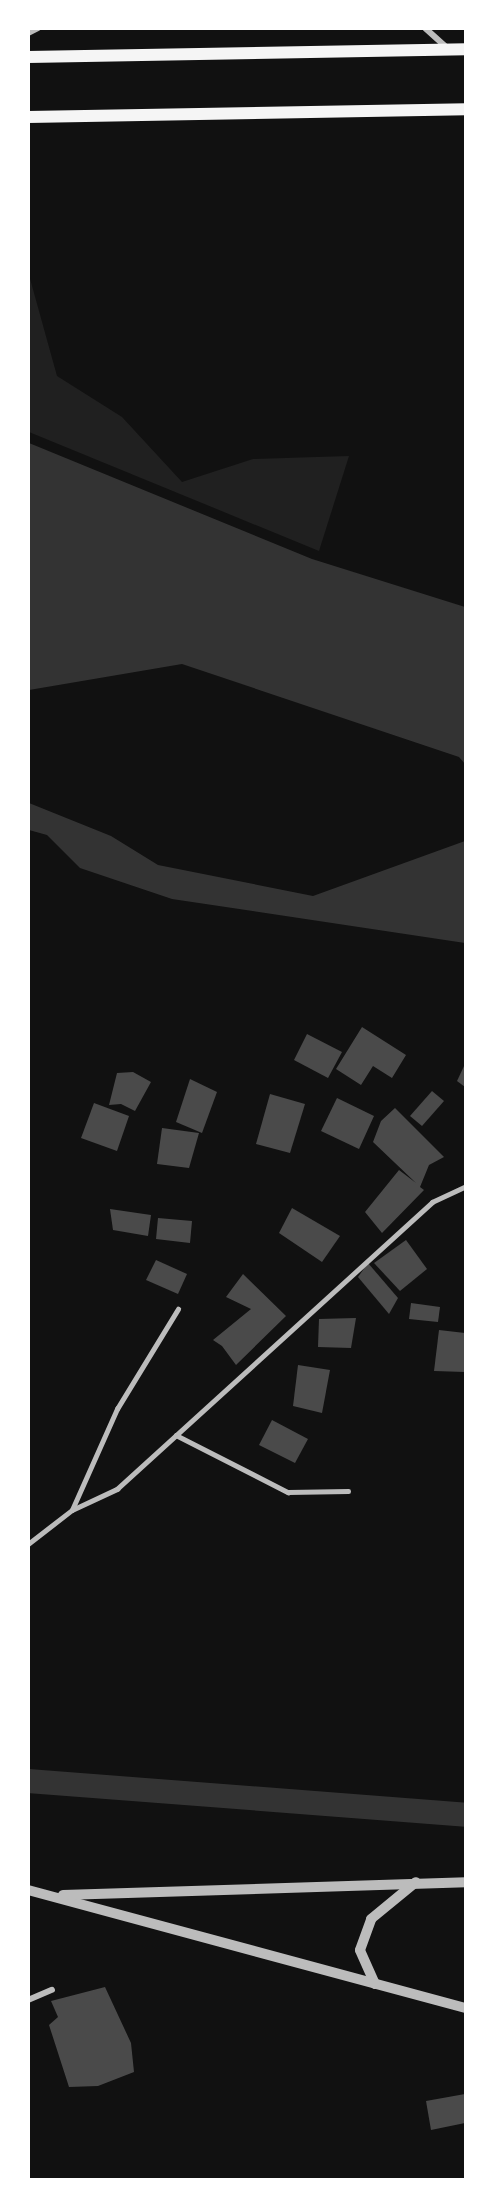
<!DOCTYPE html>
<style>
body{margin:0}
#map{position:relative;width:494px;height:2208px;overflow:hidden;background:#111;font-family:"Source Serif 4",serif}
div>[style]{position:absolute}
.green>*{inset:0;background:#202020}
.water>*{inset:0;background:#333}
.canal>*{height:24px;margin:-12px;padding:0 12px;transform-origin:12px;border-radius:12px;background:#333}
.building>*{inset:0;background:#4a4a4a}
.service>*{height:4.5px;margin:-2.25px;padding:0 2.25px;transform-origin:2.25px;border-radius:2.25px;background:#bcbcbc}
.minor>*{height:6px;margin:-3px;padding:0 3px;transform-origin:3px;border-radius:3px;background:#bcbcbc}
.tertiary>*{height:10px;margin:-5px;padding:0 5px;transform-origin:5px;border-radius:5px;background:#bcbcbc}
.secondary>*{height:12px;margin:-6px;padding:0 6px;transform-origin:6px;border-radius:6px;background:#f5f5f5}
span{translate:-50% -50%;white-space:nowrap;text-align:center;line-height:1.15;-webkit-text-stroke:4.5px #fff;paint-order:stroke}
.frame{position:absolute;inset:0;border:30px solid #fff;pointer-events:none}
</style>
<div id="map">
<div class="green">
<i style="clip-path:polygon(29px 275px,57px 376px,122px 417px,182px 482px,253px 459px,349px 456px,319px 551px,29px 432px)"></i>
</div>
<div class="water">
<i style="clip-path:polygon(29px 443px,312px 559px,465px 607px,465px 764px,459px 757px,182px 664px,29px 690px)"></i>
<i style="clip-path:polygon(29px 803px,111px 836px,158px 865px,313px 896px,465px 841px,465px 943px,172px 899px,80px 868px,47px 835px,29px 830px)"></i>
</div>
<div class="canal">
<i style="left:28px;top:1781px;width:439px;rotate:4.4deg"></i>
</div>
<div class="building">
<i style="clip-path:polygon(362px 1027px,406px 1055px,392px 1078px,373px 1066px,361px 1085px,336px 1069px)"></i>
<i style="clip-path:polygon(307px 1034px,342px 1052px,328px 1078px,294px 1060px)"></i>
<i style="clip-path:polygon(465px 1064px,465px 1087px,457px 1081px)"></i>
<i style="clip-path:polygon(133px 1072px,151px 1082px,135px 1111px,121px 1104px,109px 1105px,117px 1073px)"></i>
<i style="clip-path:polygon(190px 1079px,217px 1092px,202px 1133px,176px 1122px)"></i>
<i style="clip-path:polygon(432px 1091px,444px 1101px,422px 1126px,410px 1116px)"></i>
<i style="clip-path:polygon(270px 1094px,305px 1104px,290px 1153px,256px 1144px)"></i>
<i style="clip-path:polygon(337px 1098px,374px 1116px,359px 1149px,321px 1131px)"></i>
<i style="clip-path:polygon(94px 1103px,129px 1116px,117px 1151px,81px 1138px)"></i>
<i style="clip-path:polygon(395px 1108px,444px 1157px,429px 1165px,420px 1187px,424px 1190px,382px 1233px,365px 1212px,399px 1170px,416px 1183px,373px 1142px,381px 1121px)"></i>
<i style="clip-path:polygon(162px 1128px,199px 1133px,189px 1168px,157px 1164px)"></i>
<i style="clip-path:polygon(292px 1208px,340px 1236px,322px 1262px,279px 1233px)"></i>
<i style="clip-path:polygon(110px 1209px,151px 1215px,148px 1236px,113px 1230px)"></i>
<i style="clip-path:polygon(158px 1218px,192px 1221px,190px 1243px,156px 1239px)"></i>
<i style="clip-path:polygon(406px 1240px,427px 1269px,400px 1291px,374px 1263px)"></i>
<i style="clip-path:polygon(156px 1260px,187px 1274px,178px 1294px,146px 1280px)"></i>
<i style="clip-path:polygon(368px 1263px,398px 1298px,389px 1314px,358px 1277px)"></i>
<i style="clip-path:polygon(243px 1274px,286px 1316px,236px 1365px,222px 1346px,213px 1340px,251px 1309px,226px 1297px)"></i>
<i style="clip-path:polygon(411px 1303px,440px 1307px,438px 1322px,409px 1319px)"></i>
<i style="clip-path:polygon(356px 1318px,351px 1348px,318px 1347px,319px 1319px)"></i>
<i style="clip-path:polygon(439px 1330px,465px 1333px,465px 1372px,434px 1371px)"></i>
<i style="clip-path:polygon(298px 1365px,330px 1370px,322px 1413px,293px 1406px)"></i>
<i style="clip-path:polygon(272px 1420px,308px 1439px,295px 1463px,259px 1445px)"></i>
<i style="clip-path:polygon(105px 1987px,131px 2043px,134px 2072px,98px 2086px,69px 2087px,49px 2025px,58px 2017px,51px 2001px)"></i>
<i style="clip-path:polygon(465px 2094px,465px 2123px,431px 2130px,426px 2101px)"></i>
</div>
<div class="service">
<i style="left:176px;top:1435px;width:126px;rotate:27deg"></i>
<i style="left:288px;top:1492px;width:60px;rotate:-1deg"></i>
<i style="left:72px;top:1510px;width:111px;rotate:-66deg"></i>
<i style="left:117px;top:1409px;width:117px;rotate:-58.6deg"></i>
<i style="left:28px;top:1544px;width:56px;rotate:-37.7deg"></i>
<i style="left:72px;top:1510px;width:50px;rotate:-25deg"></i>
<i style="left:117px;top:1489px;width:426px;rotate:-42.3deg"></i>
<i style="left:432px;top:1202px;width:38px;rotate:-25deg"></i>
</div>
<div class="minor">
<i style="left:425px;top:28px;width:31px;rotate:42deg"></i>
<i style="left:28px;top:33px;width:11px;rotate:-27deg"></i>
<i style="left:28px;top:2000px;width:26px;rotate:-23deg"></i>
</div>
<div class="tertiary">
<i style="left:28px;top:1890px;width:454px;rotate:15.1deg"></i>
<i style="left:63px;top:1895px;width:403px;rotate:-1.8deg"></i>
<i style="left:375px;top:1984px;width:37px;rotate:-114deg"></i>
<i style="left:360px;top:1950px;width:33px;rotate:-70deg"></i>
<i style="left:371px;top:1919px;width:58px;rotate:-39.4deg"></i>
</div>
<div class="secondary">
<i style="left:28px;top:57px;width:438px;rotate:-1deg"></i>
<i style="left:28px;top:117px;width:438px;rotate:-1deg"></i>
</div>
<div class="frame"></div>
</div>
